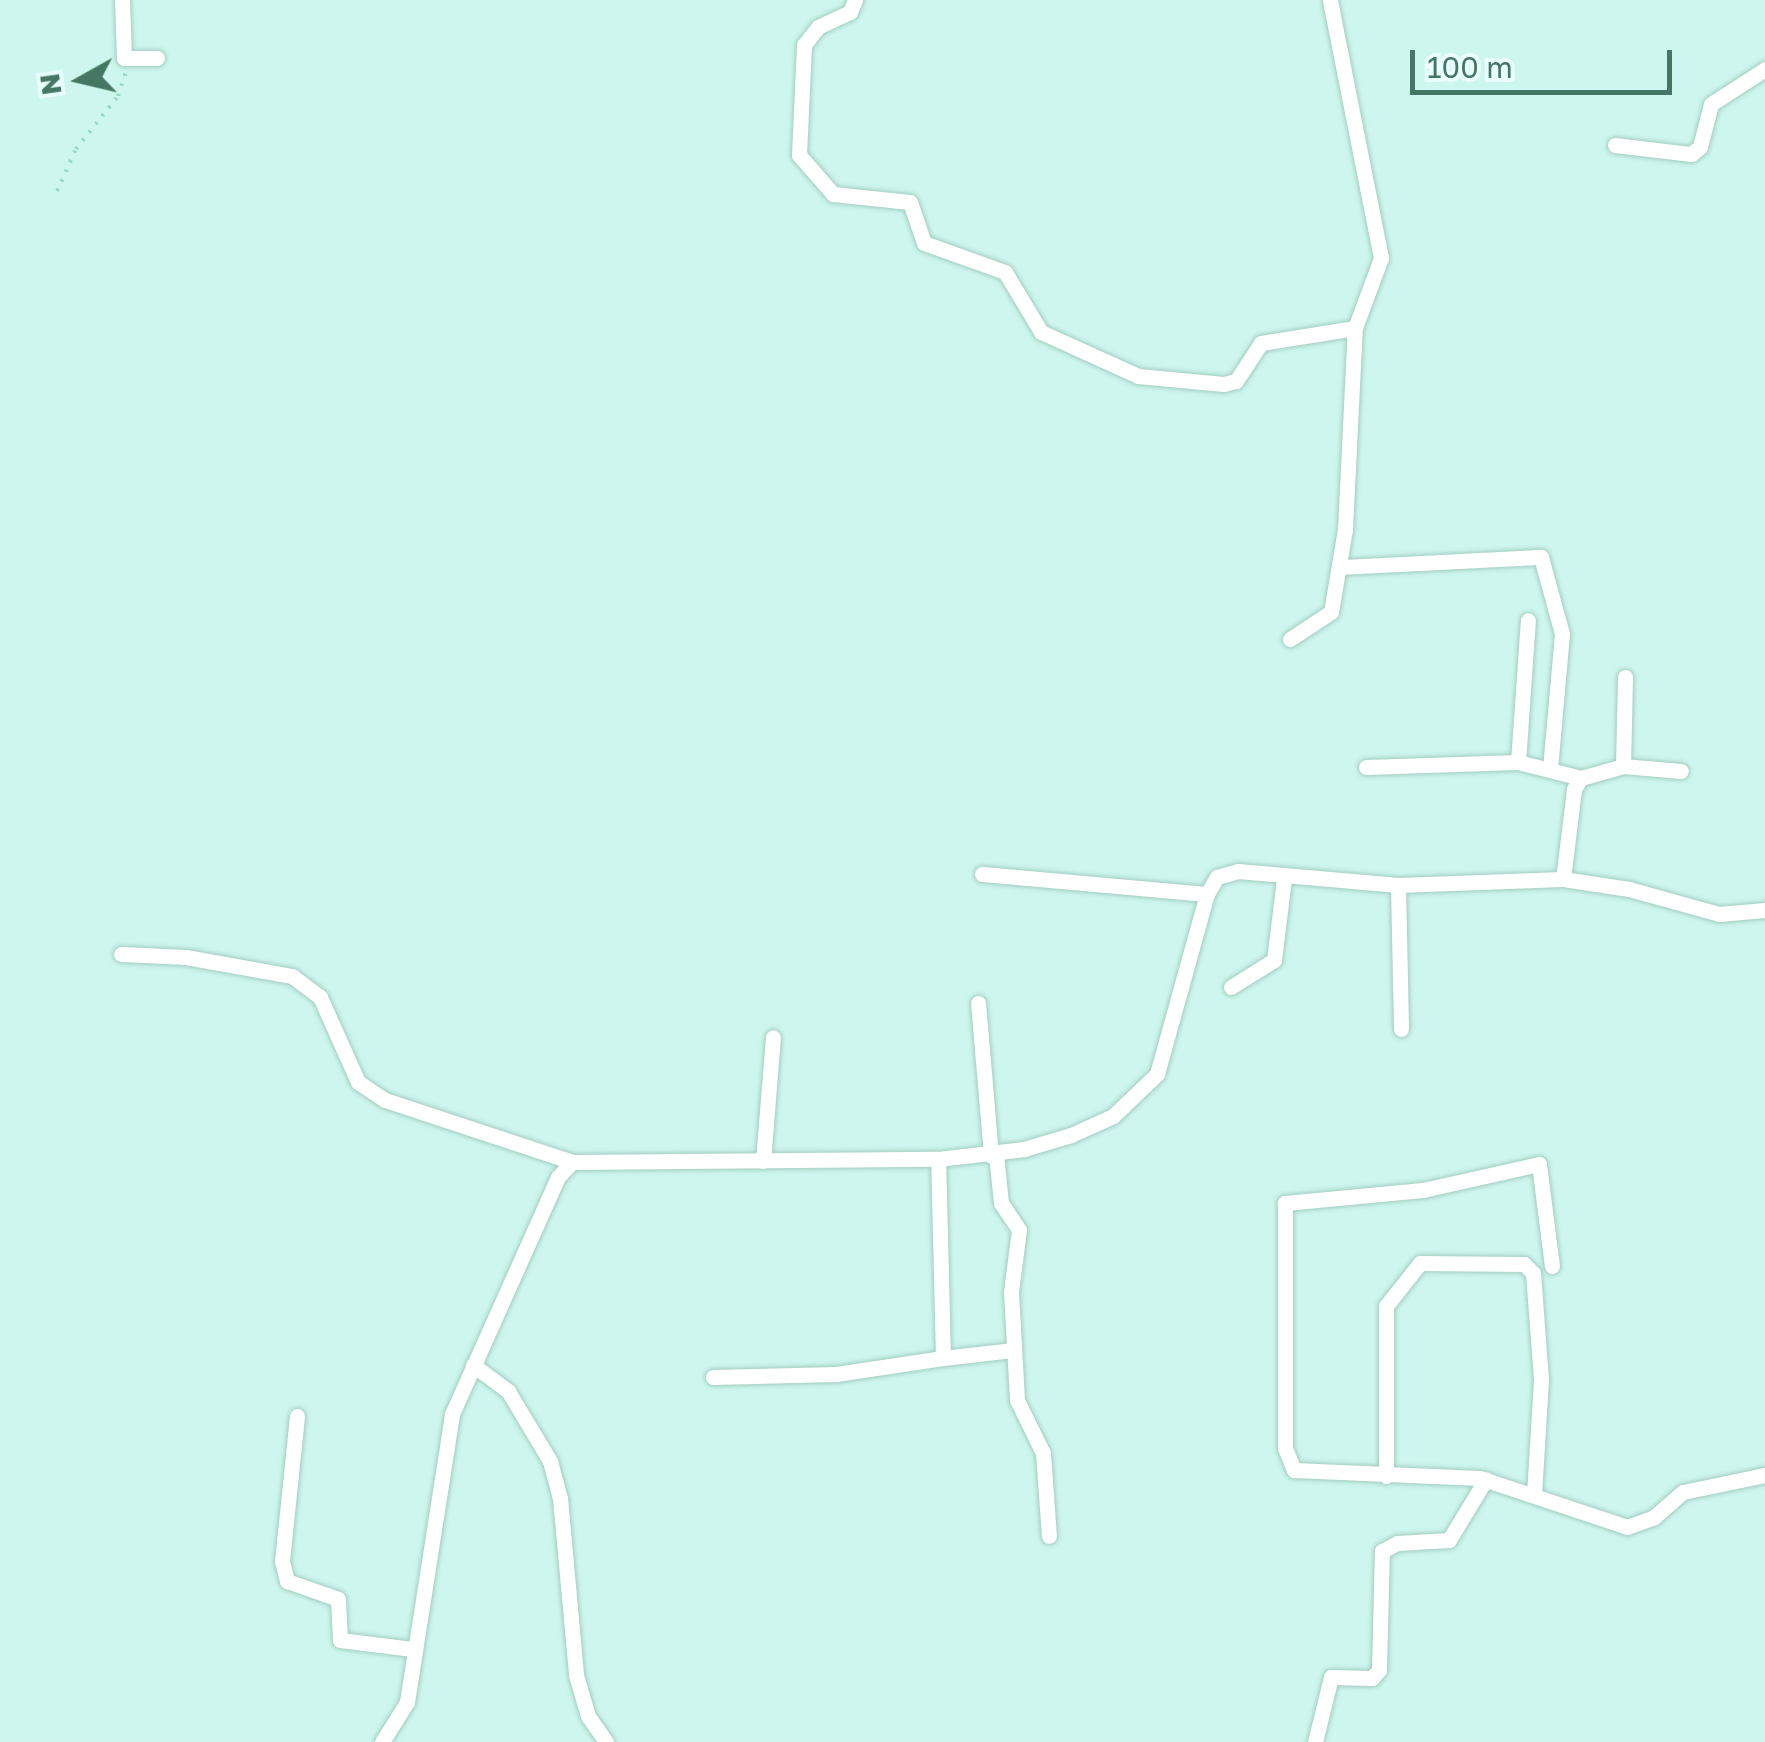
<!DOCTYPE html>
<style>
body{margin:0}
#map{position:relative;width:1765px;height:1742px;overflow:hidden;background:#dffefa;font-family:"Golos Text",sans-serif}
div>[style]{position:absolute}
.residential>*{inset:0;background:#cdf6ee}
.path>*{height:4px;margin-top:-2px;transform-origin:0;background:repeating-linear-gradient(90deg,#98dac4 0 2.5px,transparent 0 10.5px)}
.roads{filter:drop-shadow(0 0 2px #a3cdc1) drop-shadow(0 0 2px #a3cdc1)}
.minor>*{height:15px;margin:-7.5px;padding:0 7.5px;transform-origin:7.5px;border-radius:7.5px;background:#fff}
span{translate:-50% -50%;white-space:nowrap;text-align:center;line-height:1.15;-webkit-text-stroke:9px #e8fffc;paint-order:stroke}
.north{position:absolute;left:30px;top:30px;width:100px;height:100px;-webkit-text-stroke:8px #e8fffc;paint-order:stroke;rotate:262deg;font-size:28px;font-weight:700;line-height:40px;text-align:center;color:#457764}
.north::after{content:'';display:block;margin:auto;width:35px;height:45px;background:#457764;clip-path:polygon(50% 0,100% 100%,50% 72%,0 100%)}
.scale{position:absolute;left:1410px;top:50px;width:262px;height:45px;box-sizing:border-box;border:5px solid #457764;border-top:0;padding-left:12px;font-size:30px;line-height:35px;white-space:nowrap;color:#457764;-webkit-text-stroke:8px #e8fffc;paint-order:stroke}
</style>
<div id="map">
<div class="residential">
<i style="clip-path:polygon(0 0,1765px 0,1765px 1742px,0 1742px)"></i>
</div>
<div class="path">
<i style="left:57px;top:191px;width:46px;rotate:-65.7deg"></i>
<i style="left:76px;top:149px;width:68px;rotate:-51.6deg"></i>
<i style="left:118px;top:96px;width:26px;rotate:-72deg"></i>
</div>
<div class="roads">
<div class="minor">
<i style="left:122px;top:0;width:58px;rotate:88deg"></i>
<i style="left:124px;top:58px;width:33px"></i>
<i style="left:855px;top:0;width:13px;rotate:113deg"></i>
<i style="left:850px;top:12px;width:35px;rotate:155deg"></i>
<i style="left:818px;top:27px;width:23px;rotate:128deg"></i>
<i style="left:804px;top:45px;width:110px;rotate:92.6deg"></i>
<i style="left:799px;top:155px;width:52px;rotate:48.9deg"></i>
<i style="left:833px;top:194px;width:77px;rotate:5.9deg"></i>
<i style="left:910px;top:202px;width:43px;rotate:71.1deg"></i>
<i style="left:924px;top:243px;width:86px;rotate:19.7deg"></i>
<i style="left:1005px;top:272px;width:70px;rotate:59deg"></i>
<i style="left:1041px;top:332px;width:107px;rotate:24.4deg"></i>
<i style="left:1138px;top:376px;width:86px;rotate:5.3deg"></i>
<i style="left:1224px;top:384px;width:12px;rotate:-14deg"></i>
<i style="left:1236px;top:381px;width:45px;rotate:-56.7deg"></i>
<i style="left:1261px;top:343px;width:95px;rotate:-9.1deg"></i>
<i style="left:1615px;top:145px;width:77px;rotate:6.8deg"></i>
<i style="left:1691px;top:154px;width:11px;rotate:-38deg"></i>
<i style="left:1700px;top:147px;width:44px;rotate:-75.7deg"></i>
<i style="left:1711px;top:104px;width:64px;rotate:-32.9deg"></i>
<i style="left:1341px;top:567px;width:200px;rotate:-2.9deg"></i>
<i style="left:1541px;top:557px;width:80px;rotate:74.7deg"></i>
<i style="left:1562px;top:634px;width:135px;rotate:95.1deg"></i>
<i style="left:1290px;top:639px;width:49px;rotate:-33.4deg"></i>
<i style="left:1331px;top:612px;width:84px;rotate:-80.4deg"></i>
<i style="left:1345px;top:529px;width:201px;rotate:-87.2deg"></i>
<i style="left:1355px;top:328px;width:75px;rotate:-69.6deg"></i>
<i style="left:1381px;top:258px;width:263px;rotate:-101.2deg"></i>
<i style="left:1518px;top:762px;width:142px;rotate:-86deg"></i>
<i style="left:1623px;top:766px;width:58px;rotate:4.9deg"></i>
<i style="left:1366px;top:767px;width:152px;rotate:-1.9deg"></i>
<i style="left:1518px;top:762px;width:65px;rotate:14.3deg"></i>
<i style="left:982px;top:874px;width:226px;rotate:5.1deg"></i>
<i style="left:1563px;top:879px;width:91px;rotate:-83deg"></i>
<i style="left:1574px;top:789px;width:13px;rotate:-58deg"></i>
<i style="left:1581px;top:778px;width:44px;rotate:-15.9deg"></i>
<i style="left:1623px;top:766px;width:89px;rotate:-88.7deg"></i>
<i style="left:1398px;top:885px;width:144px;rotate:88.8deg"></i>
<i style="left:121px;top:954px;width:65px;rotate:2.6deg"></i>
<i style="left:186px;top:957px;width:108px;rotate:10.2deg"></i>
<i style="left:292px;top:976px;width:35px;rotate:37deg"></i>
<i style="left:320px;top:997px;width:93px;rotate:65.9deg"></i>
<i style="left:358px;top:1082px;width:32px;rotate:34deg"></i>
<i style="left:385px;top:1100px;width:197px;rotate:18.3deg"></i>
<i style="left:1231px;top:987px;width:51px;rotate:-32.1deg"></i>
<i style="left:1274px;top:960px;width:83px;rotate:-83deg"></i>
<i style="left:978px;top:1003px;width:153px;rotate:85.1deg"></i>
<i style="left:996px;top:1154px;width:49px;rotate:84.2deg"></i>
<i style="left:1001px;top:1203px;width:32px;rotate:56deg"></i>
<i style="left:1019px;top:1230px;width:63px;rotate:97.4deg"></i>
<i style="left:1011px;top:1292px;width:108px;rotate:86.8deg"></i>
<i style="left:1017px;top:1400px;width:59px;rotate:63.9deg"></i>
<i style="left:1043px;top:1453px;width:83px;rotate:85.9deg"></i>
<i style="left:763px;top:1161px;width:124px;rotate:-85.4deg"></i>
<i style="left:1552px;top:1266px;width:103px;rotate:-97.3deg"></i>
<i style="left:1539px;top:1164px;width:119px;rotate:167.4deg"></i>
<i style="left:1423px;top:1190px;width:139px;rotate:174.6deg"></i>
<i style="left:1285px;top:1203px;width:245px;rotate:90deg"></i>
<i style="left:1285px;top:1448px;width:24px;rotate:68deg"></i>
<i style="left:1294px;top:1470px;width:186px;rotate:2.5deg"></i>
<i style="left:1480px;top:1478px;width:155px;rotate:18.4deg"></i>
<i style="left:1627px;top:1527px;width:29px;rotate:-20deg"></i>
<i style="left:1654px;top:1517px;width:38px;rotate:-41deg"></i>
<i style="left:1683px;top:1492px;width:84px;rotate:-11.7deg"></i>
<i style="left:943px;top:1358px;width:70px;rotate:-6.5deg"></i>
<i style="left:473px;top:1365px;width:44px;rotate:36.6deg"></i>
<i style="left:508px;top:1391px;width:82px;rotate:59deg"></i>
<i style="left:550px;top:1461px;width:38px;rotate:75deg"></i>
<i style="left:560px;top:1498px;width:178px;rotate:84.8deg"></i>
<i style="left:576px;top:1675px;width:43px;rotate:73.7deg"></i>
<i style="left:588px;top:1716px;width:32px;rotate:55deg"></i>
<i style="left:713px;top:1377px;width:123px;rotate:-1.4deg"></i>
<i style="left:836px;top:1374px;width:108px;rotate:-8.5deg"></i>
<i style="left:943px;top:1358px;width:199px;rotate:-91.4deg"></i>
<i style="left:297px;top:1416px;width:146px;rotate:95.9deg"></i>
<i style="left:282px;top:1561px;width:21px;rotate:76deg"></i>
<i style="left:287px;top:1581px;width:54px;rotate:19.4deg"></i>
<i style="left:338px;top:1599px;width:41px;rotate:87.2deg"></i>
<i style="left:340px;top:1640px;width:73px;rotate:7.1deg"></i>
<i style="left:1386px;top:1476px;width:170px;rotate:-90deg"></i>
<i style="left:1386px;top:1306px;width:55px;rotate:-51.7deg"></i>
<i style="left:1420px;top:1263px;width:104px;rotate:0.6deg"></i>
<i style="left:1524px;top:1264px;width:13px;rotate:45deg"></i>
<i style="left:1533px;top:1273px;width:107px;rotate:85.7deg"></i>
<i style="left:1541px;top:1380px;width:114px;rotate:93.5deg"></i>
<i style="left:382px;top:1742px;width:47px;rotate:-58deg"></i>
<i style="left:407px;top:1702px;width:291px;rotate:-81.1deg"></i>
<i style="left:452px;top:1414px;width:260px;rotate:-65.9deg"></i>
<i style="left:558px;top:1177px;width:21px;rotate:-47deg"></i>
<i style="left:572px;top:1162px;width:366px;rotate:-0.5deg"></i>
<i style="left:938px;top:1159px;width:87px;rotate:-6.6deg"></i>
<i style="left:1024px;top:1149px;width:49px;rotate:-16.6deg"></i>
<i style="left:1071px;top:1135px;width:46px;rotate:-24.3deg"></i>
<i style="left:1113px;top:1116px;width:61px;rotate:-43.7deg"></i>
<i style="left:1157px;top:1074px;width:187px;rotate:-74.5deg"></i>
<i style="left:1207px;top:894px;width:20px;rotate:-60deg"></i>
<i style="left:1217px;top:877px;width:22px;rotate:-16deg"></i>
<i style="left:1238px;top:871px;width:161px;rotate:5deg"></i>
<i style="left:1398px;top:885px;width:165px;rotate:-2.1deg"></i>
<i style="left:1563px;top:879px;width:67px;rotate:8.6deg"></i>
<i style="left:1629px;top:889px;width:93px;rotate:15.5deg"></i>
<i style="left:1719px;top:914px;width:46px;rotate:-5deg"></i>
<i style="left:1315px;top:1742px;width:67px;rotate:-76.2deg"></i>
<i style="left:1331px;top:1677px;width:41px;rotate:1.4deg"></i>
<i style="left:1372px;top:1678px;width:11px;rotate:-49deg"></i>
<i style="left:1379px;top:1670px;width:119px;rotate:-88.6deg"></i>
<i style="left:1382px;top:1551px;width:17px;rotate:-28deg"></i>
<i style="left:1397px;top:1543px;width:52px;rotate:-3.3deg"></i>
<i style="left:1449px;top:1540px;width:71px;rotate:-58.8deg"></i>
</div>
</div>
<div class="north">N</div>
<div class="scale">100 m</div>
</div>
